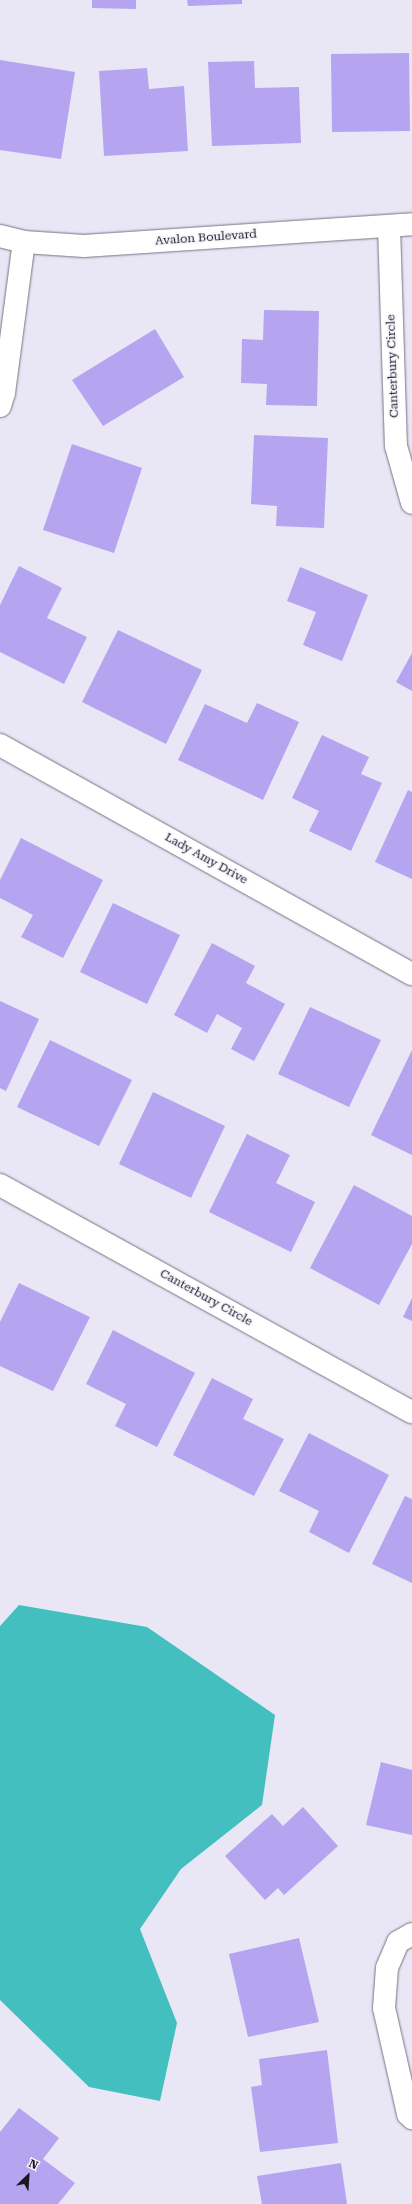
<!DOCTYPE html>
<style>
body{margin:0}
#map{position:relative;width:412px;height:2204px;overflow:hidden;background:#e9e7f6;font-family:"Roboto Serif",serif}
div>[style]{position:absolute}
.water>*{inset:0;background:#44bfc0}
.building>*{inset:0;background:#b5a4ef}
.roads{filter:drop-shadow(0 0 1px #767481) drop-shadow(0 0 1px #767481)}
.minor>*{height:22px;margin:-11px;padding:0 11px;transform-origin:11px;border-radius:11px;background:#fff}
span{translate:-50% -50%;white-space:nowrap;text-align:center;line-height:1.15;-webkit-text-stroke:3px #f6f5fe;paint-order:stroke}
.street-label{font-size:12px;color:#19181d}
.north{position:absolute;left:8px;top:2156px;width:40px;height:40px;-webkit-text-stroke:3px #f6f5fe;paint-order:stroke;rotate:25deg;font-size:11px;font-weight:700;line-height:16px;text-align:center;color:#19181d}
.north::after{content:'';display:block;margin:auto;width:14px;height:18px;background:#19181d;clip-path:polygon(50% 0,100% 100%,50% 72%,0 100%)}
</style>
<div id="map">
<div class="water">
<i style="clip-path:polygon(19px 1605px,147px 1627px,275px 1715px,262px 1805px,181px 1869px,140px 1929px,177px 2023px,160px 2101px,89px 2087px,0 2000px,0 1626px)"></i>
</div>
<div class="building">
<i style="clip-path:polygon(92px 0,136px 0,136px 9px,92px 8px)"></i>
<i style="clip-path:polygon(187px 0,242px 0,242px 4px,188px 6px)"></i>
<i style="clip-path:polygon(409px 53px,410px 131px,332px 132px,331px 54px)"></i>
<i style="clip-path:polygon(0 60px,75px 72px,61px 159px,0 150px)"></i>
<i style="clip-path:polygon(254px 61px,255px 88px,299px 87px,301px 143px,212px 146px,208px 62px)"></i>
<i style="clip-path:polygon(147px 68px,149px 89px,184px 86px,188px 151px,104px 156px,99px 71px)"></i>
<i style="clip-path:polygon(264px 310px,319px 311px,317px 406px,266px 405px,267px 384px,241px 383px,242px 339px,263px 340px)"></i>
<i style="clip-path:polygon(155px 329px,184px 377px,103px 426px,72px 380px)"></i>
<i style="clip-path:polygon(254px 435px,328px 438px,324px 528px,276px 526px,277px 506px,251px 504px)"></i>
<i style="clip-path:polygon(72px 444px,142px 468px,114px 553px,43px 530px)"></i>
<i style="clip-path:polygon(19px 566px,62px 588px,47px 618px,87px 637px,64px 684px,0 652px,0 605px)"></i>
<i style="clip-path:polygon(300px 567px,368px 595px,342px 661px,303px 645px,316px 612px,287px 601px)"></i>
<i style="clip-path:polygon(118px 630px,202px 670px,166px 744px,82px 702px)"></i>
<i style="clip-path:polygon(412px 653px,412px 691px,396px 682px)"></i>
<i style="clip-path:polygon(257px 703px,299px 722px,263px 800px,178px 760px,205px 704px,247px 723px)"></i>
<i style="clip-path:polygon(322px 735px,369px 757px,361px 774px,382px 783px,351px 851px,309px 831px,319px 811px,292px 798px)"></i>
<i style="clip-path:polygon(408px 790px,412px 792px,412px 879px,375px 862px)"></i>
<i style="clip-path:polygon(21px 838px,103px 880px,63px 958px,21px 937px,33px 915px,0 898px,0 880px)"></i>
<i style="clip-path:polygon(113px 903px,180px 935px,147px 1004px,80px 972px)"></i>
<i style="clip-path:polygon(212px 943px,255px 966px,246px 983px,285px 1004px,254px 1061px,231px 1049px,242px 1028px,217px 1014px,207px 1033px,174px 1015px)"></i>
<i style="clip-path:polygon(0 1001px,39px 1019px,6px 1091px,0 1088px)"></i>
<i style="clip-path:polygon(310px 1007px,381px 1040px,349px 1107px,278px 1074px)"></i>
<i style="clip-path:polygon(50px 1040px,132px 1080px,99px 1146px,17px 1107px)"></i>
<i style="clip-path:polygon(412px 1050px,412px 1155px,371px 1135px)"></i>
<i style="clip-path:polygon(153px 1092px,225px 1126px,191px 1198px,119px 1164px)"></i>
<i style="clip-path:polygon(247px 1134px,290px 1155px,276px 1183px,315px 1202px,291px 1252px,209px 1212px)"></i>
<i style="clip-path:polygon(354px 1185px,412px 1216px,412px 1244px,379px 1305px,310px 1268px)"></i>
<i style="clip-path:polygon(19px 1283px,90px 1317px,53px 1391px,0 1366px,0 1322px)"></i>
<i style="clip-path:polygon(412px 1298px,412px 1321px,403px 1317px)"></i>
<i style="clip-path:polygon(113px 1330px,195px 1373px,157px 1447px,115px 1426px,126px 1404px,86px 1384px)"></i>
<i style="clip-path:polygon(212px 1378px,253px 1399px,243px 1419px,284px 1439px,254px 1496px,173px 1455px)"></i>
<i style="clip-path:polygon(309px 1433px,389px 1475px,349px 1553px,309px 1532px,319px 1511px,279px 1491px)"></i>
<i style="clip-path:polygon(405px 1496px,412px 1499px,412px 1583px,372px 1564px)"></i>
<i style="clip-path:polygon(381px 1762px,412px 1770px,412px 1835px,366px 1825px)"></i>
<i style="clip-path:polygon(303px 1807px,338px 1846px,284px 1895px,278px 1888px,265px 1900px,225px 1856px,272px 1814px,283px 1826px)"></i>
<i style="clip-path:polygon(299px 1938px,319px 2022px,248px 2037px,229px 1954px)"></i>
<i style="clip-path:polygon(327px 2050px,338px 2143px,260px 2152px,251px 2087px,262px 2085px,259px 2059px)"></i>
<i style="clip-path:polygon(19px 2108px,59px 2138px,43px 2159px,75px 2183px,58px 2204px,0 2204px,0 2132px)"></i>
<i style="clip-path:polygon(341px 2163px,347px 2204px,262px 2204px,257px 2176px)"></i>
</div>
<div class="roads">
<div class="minor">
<i style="left:389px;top:226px;width:220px;rotate:88.2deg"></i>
<i style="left:396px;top:446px;width:59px;rotate:74.3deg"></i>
<i style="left:0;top:236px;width:25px;rotate:14deg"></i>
<i style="left:24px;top:242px;width:60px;rotate:3.8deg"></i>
<i style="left:84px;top:246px;width:329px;rotate:-3.8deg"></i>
<i style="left:0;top:406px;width:14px;rotate:-73deg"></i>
<i style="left:4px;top:393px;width:152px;rotate:-82.5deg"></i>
<i style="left:0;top:745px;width:471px;rotate:29.1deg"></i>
<i style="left:0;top:1185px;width:470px;rotate:28.9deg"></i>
<i style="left:412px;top:1934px;width:16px;rotate:150deg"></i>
<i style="left:398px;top:1942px;width:28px;rotate:113deg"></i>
<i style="left:387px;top:1968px;width:40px;rotate:94.3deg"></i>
<i style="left:384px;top:2008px;width:109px;rotate:77.2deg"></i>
<i style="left:408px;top:2114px;width:6px;rotate:45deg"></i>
</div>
</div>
<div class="street-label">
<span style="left:206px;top:238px;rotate:-4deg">Avalon Boulevard</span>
<span style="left:393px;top:366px;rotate:-92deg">Canterbury Circle</span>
<span style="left:206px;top:859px;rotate:29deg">Lady Amy Drive</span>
<span style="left:206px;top:1298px;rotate:29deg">Canterbury Circle</span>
</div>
<div class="north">N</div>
</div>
